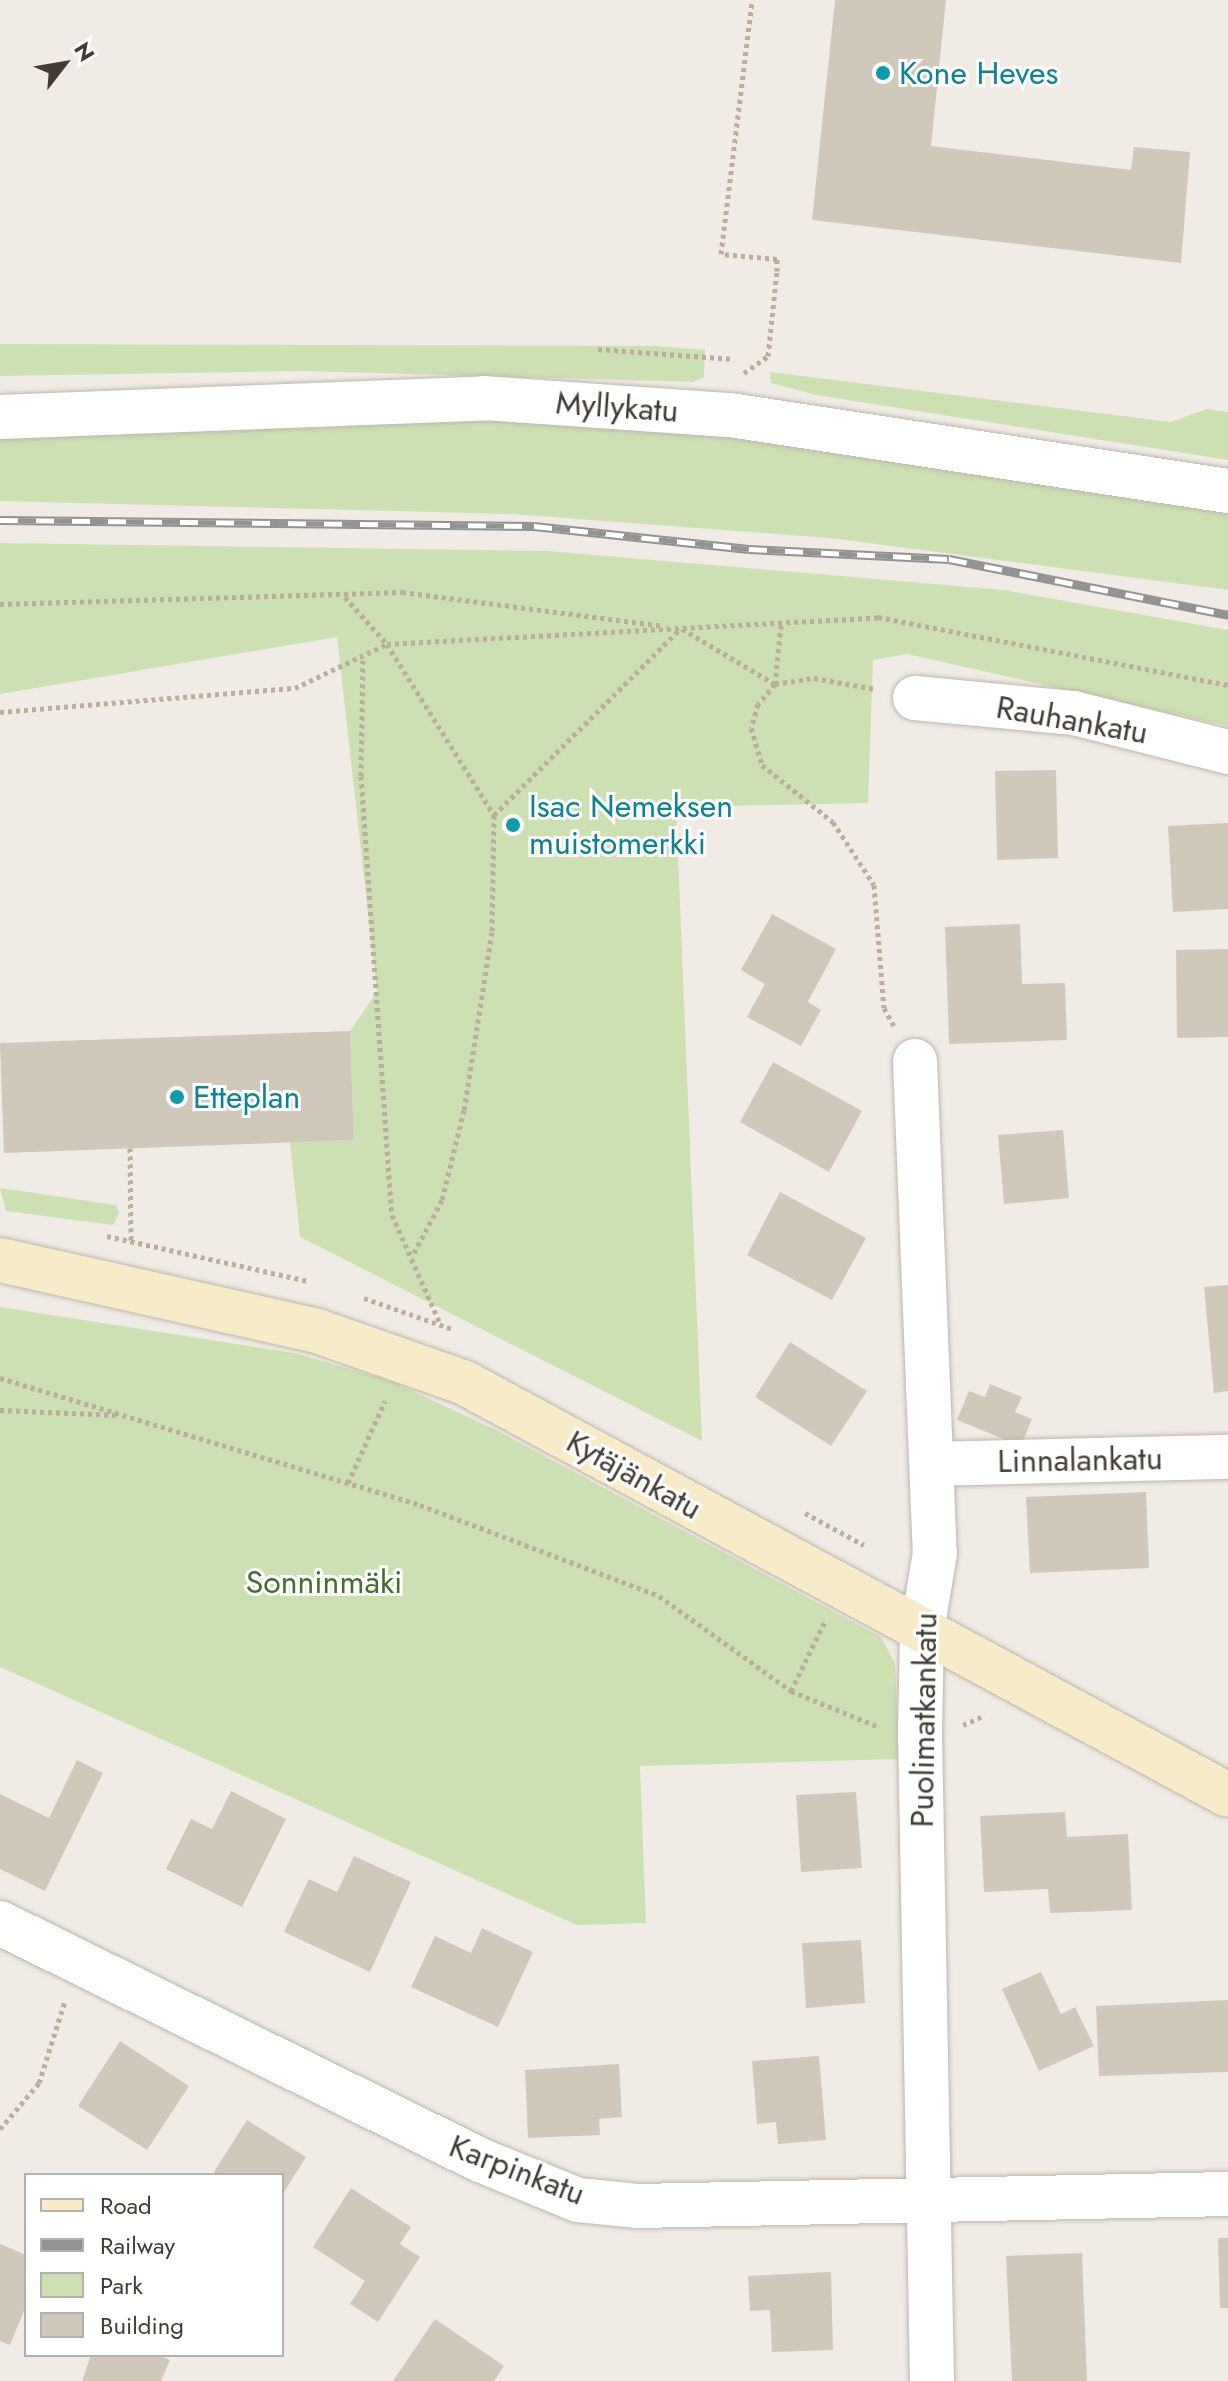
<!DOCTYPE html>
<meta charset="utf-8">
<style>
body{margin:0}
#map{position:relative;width:1228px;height:2381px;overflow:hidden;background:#f0ece5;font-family:Jost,sans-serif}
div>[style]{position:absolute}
.green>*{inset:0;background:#cce0b2}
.building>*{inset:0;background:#d0c8bb}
.path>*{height:5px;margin-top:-2.5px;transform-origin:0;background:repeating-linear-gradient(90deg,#baaf9b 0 4px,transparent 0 8px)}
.roads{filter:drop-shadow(0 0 2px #bdb6ab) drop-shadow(0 0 2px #bdb6ab)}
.street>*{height:44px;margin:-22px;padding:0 22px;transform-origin:22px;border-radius:22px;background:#fff}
.secondary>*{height:44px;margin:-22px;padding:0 22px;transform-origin:22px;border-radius:22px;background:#f8ebc7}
.rail>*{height:9px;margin-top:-4.5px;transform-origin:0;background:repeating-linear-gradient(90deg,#fff 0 18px,#939393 0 36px);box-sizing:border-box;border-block:2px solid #939393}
.dots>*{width:22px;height:22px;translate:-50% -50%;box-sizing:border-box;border:4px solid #fff;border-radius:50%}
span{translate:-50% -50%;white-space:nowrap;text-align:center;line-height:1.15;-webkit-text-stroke:6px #fff;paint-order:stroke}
.culture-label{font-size:32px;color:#0d838f}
.left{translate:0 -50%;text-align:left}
.street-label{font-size:32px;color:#423c35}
.park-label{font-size:32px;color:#486c30}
.legend{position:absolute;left:24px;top:2173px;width:260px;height:184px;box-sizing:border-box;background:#fff;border:2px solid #b3b1ae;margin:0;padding:10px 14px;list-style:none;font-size:24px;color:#423c35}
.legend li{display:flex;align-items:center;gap:16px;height:40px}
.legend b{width:40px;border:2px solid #b3b1ae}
.north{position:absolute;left:24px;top:24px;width:80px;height:80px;-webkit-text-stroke:6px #fff;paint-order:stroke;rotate:59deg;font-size:22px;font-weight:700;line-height:32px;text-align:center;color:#423c35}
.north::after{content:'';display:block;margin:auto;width:28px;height:36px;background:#423c35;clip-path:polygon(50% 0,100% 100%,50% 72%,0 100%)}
</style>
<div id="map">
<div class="green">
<i style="clip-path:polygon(0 344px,657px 346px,705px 350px,704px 377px,693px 382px,301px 371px,0 376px)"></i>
<i style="clip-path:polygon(770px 372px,1171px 422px,1207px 409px,1228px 412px,1228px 460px,816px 395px,771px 383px)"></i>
<i style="clip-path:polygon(475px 416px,815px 443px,1228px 506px,1228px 590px,830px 538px,511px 514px,0 501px,0 431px)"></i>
<i style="clip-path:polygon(0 543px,548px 551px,1004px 590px,1228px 630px,1228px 726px,907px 654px,873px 660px,868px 803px,676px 807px,702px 1441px,300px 1237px,290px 1142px,354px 1140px,350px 1031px,377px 992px,337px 637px,0 694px)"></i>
<i style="clip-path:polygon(0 1188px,116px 1205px,119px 1213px,113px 1225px,6px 1211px)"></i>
<i style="clip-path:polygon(0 1307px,294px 1353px,391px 1381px,498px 1431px,881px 1637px,895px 1664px,899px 1759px,640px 1766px,646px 1923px,577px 1925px,0 1667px)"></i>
</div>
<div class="building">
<i style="clip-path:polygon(835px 0,946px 0,931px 146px,1131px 170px,1134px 147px,1190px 152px,1181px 263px,812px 220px)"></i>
<i style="clip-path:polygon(1056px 770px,1058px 858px,997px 860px,995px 771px)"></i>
<i style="clip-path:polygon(1228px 823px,1228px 909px,1173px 912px,1168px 826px)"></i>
<i style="clip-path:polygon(772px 914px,836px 949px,808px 1002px,821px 1010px,801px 1046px,747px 1017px,765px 984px,741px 970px)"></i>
<i style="clip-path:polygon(1020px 924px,1022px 984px,1065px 983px,1067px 1040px,949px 1044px,945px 927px)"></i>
<i style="clip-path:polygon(1228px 949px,1228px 1037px,1177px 1038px,1176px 950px)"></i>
<i style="clip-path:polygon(350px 1031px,354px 1140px,4px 1153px,0 1043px)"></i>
<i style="clip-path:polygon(773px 1062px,862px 1111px,829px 1172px,740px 1122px)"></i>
<i style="clip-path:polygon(1063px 1130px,1069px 1198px,1004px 1204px,998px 1135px)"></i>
<i style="clip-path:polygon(780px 1192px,866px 1238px,832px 1300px,747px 1255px)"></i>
<i style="clip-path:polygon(1228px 1285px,1228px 1391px,1214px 1393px,1204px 1287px)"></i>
<i style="clip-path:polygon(790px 1342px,867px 1391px,831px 1446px,755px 1397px)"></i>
<i style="clip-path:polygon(990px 1384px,1022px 1397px,1015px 1412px,1032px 1419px,1021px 1446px,957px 1420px,969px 1391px,985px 1397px)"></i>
<i style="clip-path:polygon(1146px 1492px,1149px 1568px,1030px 1573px,1026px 1497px)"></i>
<i style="clip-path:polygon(77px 1760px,103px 1773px,45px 1891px,0 1869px,0 1794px,49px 1818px)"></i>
<i style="clip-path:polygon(231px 1791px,286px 1819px,242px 1907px,166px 1869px,191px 1819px,212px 1829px)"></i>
<i style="clip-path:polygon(856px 1792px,862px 1868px,801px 1872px,796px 1795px)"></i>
<i style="clip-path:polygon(1065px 1812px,1067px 1837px,1128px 1834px,1132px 1910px,1050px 1913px,1048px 1889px,984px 1892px,980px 1816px)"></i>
<i style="clip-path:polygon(354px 1856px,411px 1882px,370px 1972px,284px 1932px,309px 1879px,337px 1892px)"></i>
<i style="clip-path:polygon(482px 1928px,533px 1952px,498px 2027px,411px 1987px,435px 1936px,471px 1953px)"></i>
<i style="clip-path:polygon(861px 1940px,865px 2003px,806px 2008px,802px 1943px)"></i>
<i style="clip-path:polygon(1041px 1972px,1061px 2014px,1075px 2007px,1094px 2046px,1039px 2071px,1002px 1989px)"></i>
<i style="clip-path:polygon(1228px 2000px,1228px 2072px,1099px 2076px,1096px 2006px)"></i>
<i style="clip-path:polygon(120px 2041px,189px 2086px,147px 2150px,78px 2106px)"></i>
<i style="clip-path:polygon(819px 2056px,826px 2140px,778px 2144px,776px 2122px,757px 2124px,752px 2061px)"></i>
<i style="clip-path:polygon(619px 2064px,622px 2117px,599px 2119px,600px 2135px,528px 2138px,525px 2070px)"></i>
<i style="clip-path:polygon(247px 2120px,306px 2157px,282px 2195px,282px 2175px,212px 2175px)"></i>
<i style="clip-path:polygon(351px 2188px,411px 2227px,400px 2244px,420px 2257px,378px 2322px,350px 2304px,365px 2281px,313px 2247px)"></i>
<i style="clip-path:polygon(1218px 2238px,1228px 2238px,1228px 2308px,1220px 2308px)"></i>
<i style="clip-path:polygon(0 2244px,26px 2255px,26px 2306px,10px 2345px,0 2341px)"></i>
<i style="clip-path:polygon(1082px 2253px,1087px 2381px,1012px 2381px,1006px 2256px)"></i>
<i style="clip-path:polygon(831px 2272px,833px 2350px,772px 2352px,770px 2310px,750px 2311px,748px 2276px)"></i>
<i style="clip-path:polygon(435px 2319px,504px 2366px,494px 2381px,393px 2381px)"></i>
<i style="clip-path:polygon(91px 2355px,158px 2355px,170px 2360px,161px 2381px,82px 2381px)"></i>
</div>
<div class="path">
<i style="left:598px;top:349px;width:136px;rotate:4.2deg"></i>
<i style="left:744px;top:373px;width:29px;rotate:-35deg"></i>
<i style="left:768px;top:356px;width:85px;rotate:-84deg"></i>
<i style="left:777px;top:271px;width:12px;rotate:-90deg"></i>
<i style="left:777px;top:259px;width:56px;rotate:-174.9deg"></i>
<i style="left:721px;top:254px;width:256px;rotate:-83deg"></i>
<i style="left:345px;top:597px;width:63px;rotate:48.2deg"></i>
<i style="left:387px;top:644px;width:202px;rotate:58deg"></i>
<i style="left:494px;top:815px;width:117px;rotate:91deg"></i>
<i style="left:492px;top:932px;width:180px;rotate:98.9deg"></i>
<i style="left:464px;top:1110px;width:93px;rotate:103.7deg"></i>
<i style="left:442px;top:1200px;width:64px;rotate:117.8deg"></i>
<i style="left:0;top:604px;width:402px;rotate:-1.7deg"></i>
<i style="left:402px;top:592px;width:264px;rotate:7.4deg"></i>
<i style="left:781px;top:625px;width:59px;rotate:95.8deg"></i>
<i style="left:775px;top:684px;width:26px;rotate:130deg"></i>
<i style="left:758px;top:704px;width:25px;rotate:106deg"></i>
<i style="left:751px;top:728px;width:39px;rotate:73deg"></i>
<i style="left:762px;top:765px;width:91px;rotate:38.8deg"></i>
<i style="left:833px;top:822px;width:75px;rotate:56.9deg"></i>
<i style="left:874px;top:885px;width:123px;rotate:85.4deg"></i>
<i style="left:884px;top:1008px;width:21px;rotate:61deg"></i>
<i style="left:682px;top:629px;width:108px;rotate:30.6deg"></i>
<i style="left:775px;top:684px;width:39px;rotate:-9deg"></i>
<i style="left:814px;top:678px;width:63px;rotate:10.1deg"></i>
<i style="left:363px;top:660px;width:116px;rotate:91deg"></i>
<i style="left:361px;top:776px;width:440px;rotate:86deg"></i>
<i style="left:392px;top:1215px;width:116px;rotate:66.1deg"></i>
<i style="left:0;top:712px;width:296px;rotate:-4.7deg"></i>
<i style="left:295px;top:688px;width:102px;rotate:-25.6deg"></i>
<i style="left:387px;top:644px;width:492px;rotate:-3.1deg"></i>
<i style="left:878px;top:617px;width:357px;rotate:11deg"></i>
<i style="left:494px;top:815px;width:263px;rotate:-45deg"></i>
<i style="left:130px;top:1148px;width:92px;rotate:89.4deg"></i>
<i style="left:107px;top:1236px;width:206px;rotate:12.6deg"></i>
<i style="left:364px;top:1298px;width:93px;rotate:19.4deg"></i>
<i style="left:0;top:1378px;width:439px;rotate:16.8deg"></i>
<i style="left:420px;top:1505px;width:256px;rotate:20.8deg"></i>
<i style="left:659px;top:1596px;width:163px;rotate:35.7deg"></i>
<i style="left:791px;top:1691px;width:95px;rotate:22.2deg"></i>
<i style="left:0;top:1410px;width:116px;rotate:2.5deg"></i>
<i style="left:348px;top:1483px;width:90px;rotate:-65.7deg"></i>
<i style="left:805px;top:1513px;width:67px;rotate:28.5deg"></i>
<i style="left:791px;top:1691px;width:76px;rotate:-64.1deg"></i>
<i style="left:963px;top:1725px;width:24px;rotate:-24deg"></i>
<i style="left:0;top:2129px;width:60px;rotate:-49.7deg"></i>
<i style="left:39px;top:2083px;width:86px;rotate:-72.4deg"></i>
</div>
<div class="roads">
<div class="street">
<i style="left:0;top:417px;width:484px;rotate:-2.2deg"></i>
<i style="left:484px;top:398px;width:247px;rotate:4deg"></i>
<i style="left:730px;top:415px;width:504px;rotate:8.68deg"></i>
<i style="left:915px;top:698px;width:160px;rotate:5.4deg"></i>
<i style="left:1074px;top:713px;width:159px;rotate:14.2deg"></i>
<i style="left:915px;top:1061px;width:492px;rotate:87.7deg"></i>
<i style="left:935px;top:1553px;width:79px;rotate:99.5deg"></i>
<i style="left:922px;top:1631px;width:101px;rotate:91.1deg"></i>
<i style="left:920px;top:1732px;width:649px;rotate:88.94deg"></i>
<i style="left:932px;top:1464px;width:296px;rotate:-1.4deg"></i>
<i style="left:0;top:1923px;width:535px;rotate:26.28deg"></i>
<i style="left:480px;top:2160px;width:106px;rotate:22.2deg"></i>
<i style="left:578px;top:2200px;width:59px;rotate:5.8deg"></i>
<i style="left:637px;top:2206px;width:591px;rotate:-1.16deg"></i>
</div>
<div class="secondary">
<i style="left:0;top:1260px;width:325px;rotate:12.6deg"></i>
<i style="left:317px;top:1331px;width:155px;rotate:19.3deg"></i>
<i style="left:463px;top:1382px;width:869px;rotate:28.36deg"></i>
</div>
</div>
<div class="rail">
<i style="left:0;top:520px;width:534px;rotate:0.64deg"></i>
<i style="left:534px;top:526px;width:216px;rotate:6.1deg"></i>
<i style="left:749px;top:549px;width:200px;rotate:2.9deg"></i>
<i style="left:949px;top:559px;width:285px;rotate:11.3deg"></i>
</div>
<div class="dots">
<i style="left:883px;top:73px;background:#0f9aa8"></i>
<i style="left:513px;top:825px;background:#0f9aa8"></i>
<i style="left:177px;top:1097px;background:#0f9aa8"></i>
</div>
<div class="culture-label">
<span class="left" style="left:899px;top:73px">Kone Heves</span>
<span class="left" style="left:529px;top:825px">Isac Nemeksen<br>muistomerkki</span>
<span class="left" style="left:193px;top:1097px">Etteplan</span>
</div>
<div class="street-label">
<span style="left:617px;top:407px;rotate:4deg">Myllykatu</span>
<span style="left:1072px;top:720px;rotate:10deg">Rauhankatu</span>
<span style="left:1080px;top:1460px;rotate:-1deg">Linnalankatu</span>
<span style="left:634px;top:1475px;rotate:29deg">Kytäjänkatu</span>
<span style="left:924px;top:1720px;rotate:-89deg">Puolimatkankatu</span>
<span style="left:517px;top:2170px;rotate:21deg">Karpinkatu</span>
</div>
<div class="park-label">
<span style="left:324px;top:1582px">Sonninmäki</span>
</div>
<ul class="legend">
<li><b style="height:10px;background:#f8ebc7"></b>Road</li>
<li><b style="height:10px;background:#939393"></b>Railway</li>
<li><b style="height:22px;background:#cce0b2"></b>Park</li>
<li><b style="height:22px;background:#d0c8bb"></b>Building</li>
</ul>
<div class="north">N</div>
</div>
